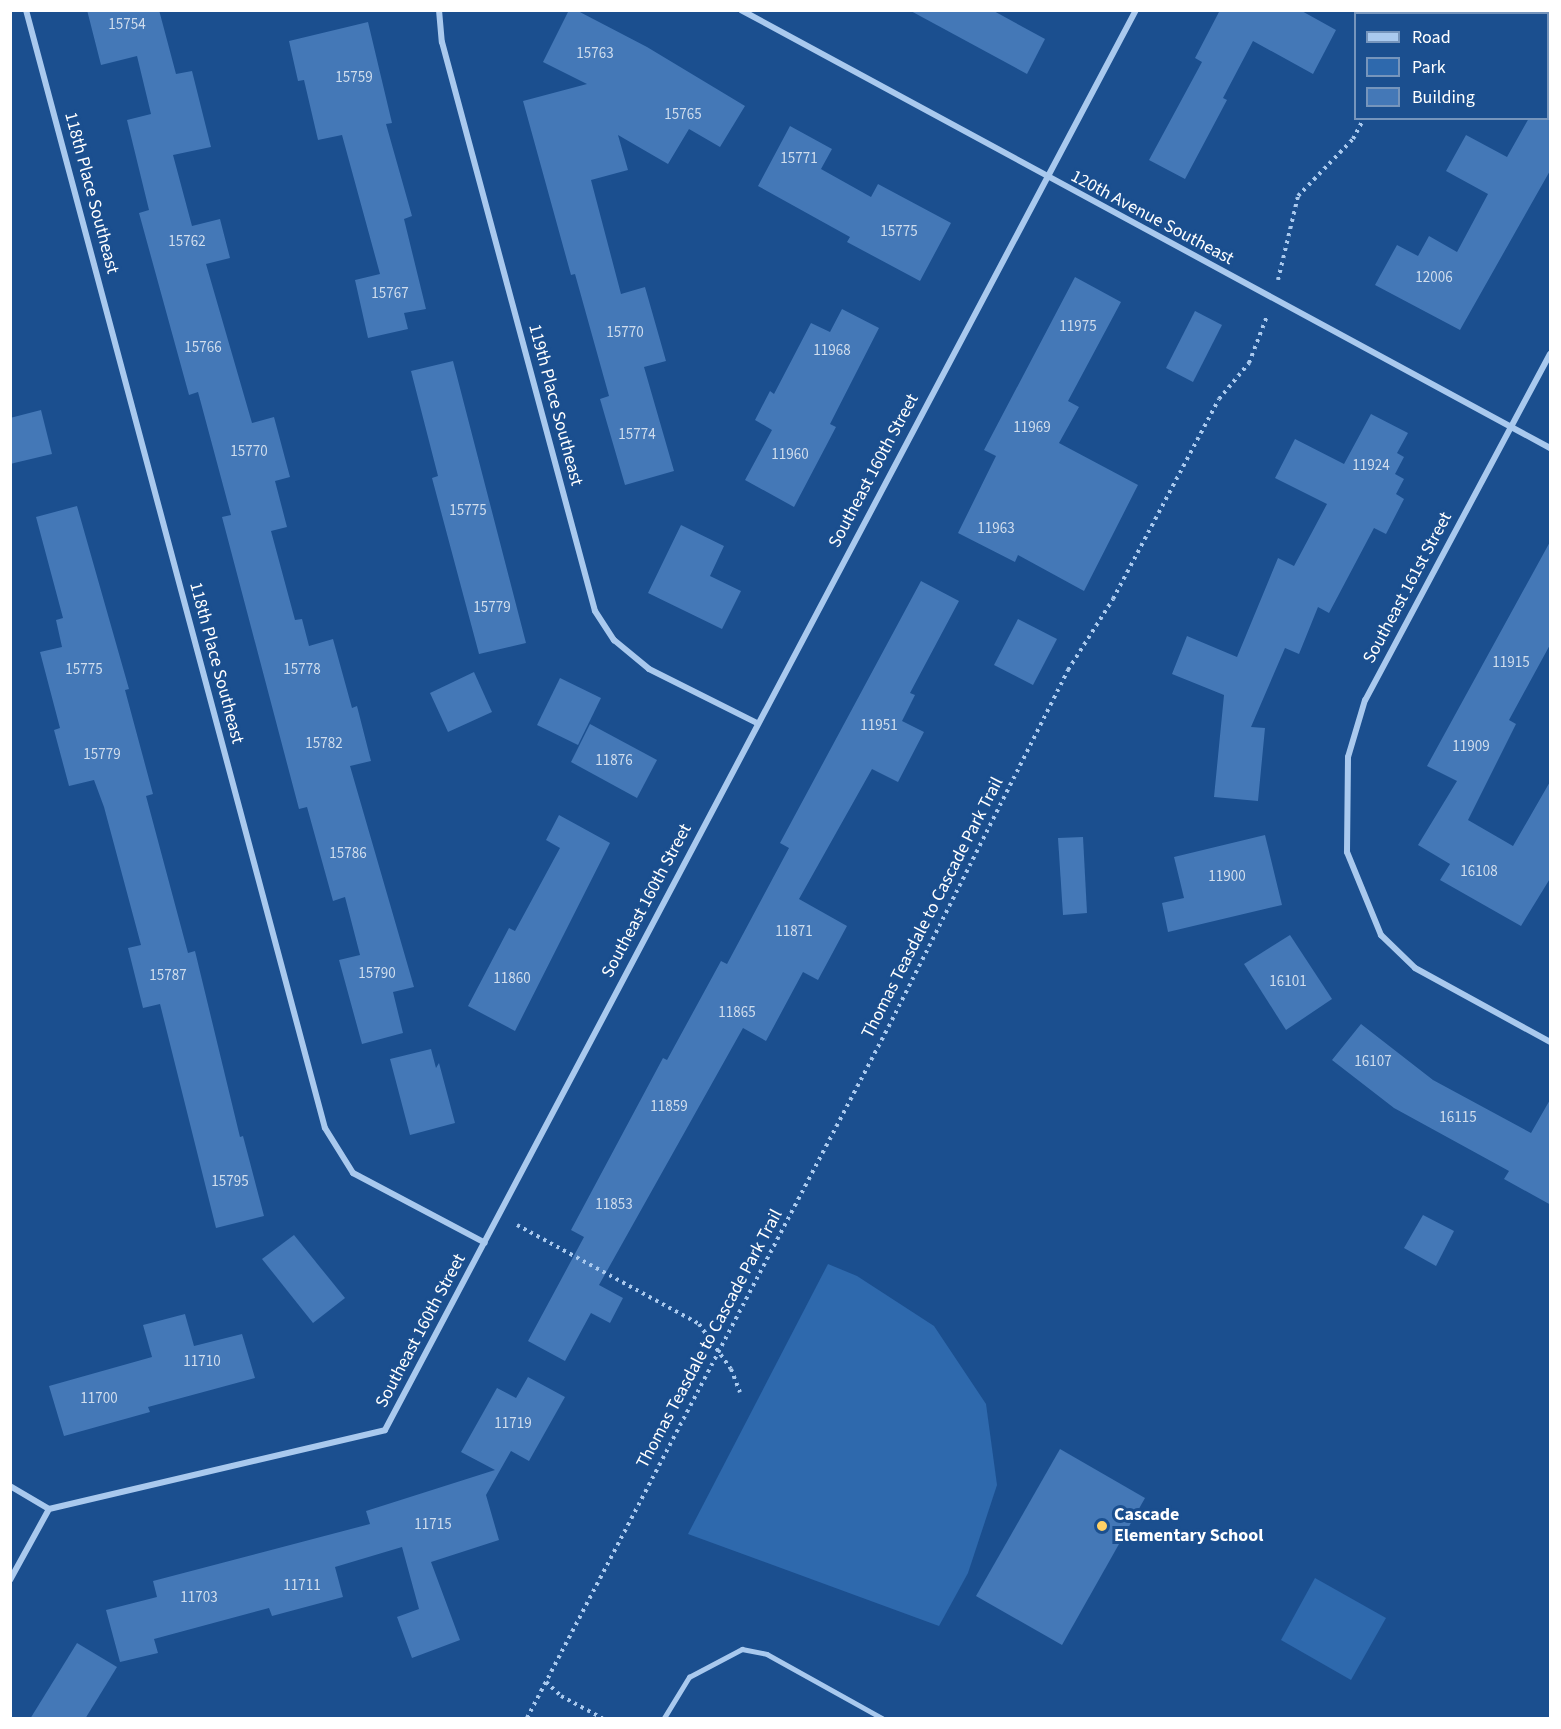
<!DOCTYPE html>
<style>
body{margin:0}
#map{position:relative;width:1561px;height:1729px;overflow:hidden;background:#1b4f8f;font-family:"Source Sans 3",sans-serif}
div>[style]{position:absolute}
.green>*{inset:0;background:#2e69ad}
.building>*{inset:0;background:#4478b7}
.path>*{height:4px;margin-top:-2px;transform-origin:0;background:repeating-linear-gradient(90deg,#a9c9ee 0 3px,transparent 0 7.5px)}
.service>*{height:4.5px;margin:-2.25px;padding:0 2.25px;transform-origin:2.25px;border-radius:2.25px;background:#a9c9ee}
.minor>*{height:6px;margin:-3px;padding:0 3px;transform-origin:3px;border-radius:3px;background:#a9c9ee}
.dots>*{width:16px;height:16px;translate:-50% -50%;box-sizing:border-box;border:3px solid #1b4f8f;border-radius:50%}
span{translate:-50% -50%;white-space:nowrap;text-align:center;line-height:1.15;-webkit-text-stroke:6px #1b4f8f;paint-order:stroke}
.number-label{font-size:15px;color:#d0dded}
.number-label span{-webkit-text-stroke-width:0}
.street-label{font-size:18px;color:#fff}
.poi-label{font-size:18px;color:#fff;font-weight:700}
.left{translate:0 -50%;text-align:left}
.frame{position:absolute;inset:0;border:12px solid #fff;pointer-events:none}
.legend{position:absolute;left:1354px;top:12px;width:195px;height:108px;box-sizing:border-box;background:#1b4f8f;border:2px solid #7695bc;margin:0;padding:8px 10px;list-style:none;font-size:18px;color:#fff}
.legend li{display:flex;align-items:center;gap:12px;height:30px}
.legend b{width:30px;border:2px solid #7695bc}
</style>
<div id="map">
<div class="green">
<i style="clip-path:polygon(828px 1264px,857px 1276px,934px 1326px,986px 1404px,997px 1485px,968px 1573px,939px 1626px,688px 1534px)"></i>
<i style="clip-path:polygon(1315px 1578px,1386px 1618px,1351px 1680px,1281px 1640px)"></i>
</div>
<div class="building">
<i style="clip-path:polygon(87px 10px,159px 10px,176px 74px,192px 71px,211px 147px,173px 155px,192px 226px,220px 219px,230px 258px,206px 264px,252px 423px,274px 417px,290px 477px,275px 481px,287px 527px,271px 531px,295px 620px,302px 619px,309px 646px,333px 639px,352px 708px,357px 706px,371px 761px,350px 766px,414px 987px,393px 992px,403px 1033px,362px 1044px,339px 960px,360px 955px,345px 897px,333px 901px,307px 807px,299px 809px,222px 517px,231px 515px,198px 392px,189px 395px,139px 213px,149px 210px,127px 120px,151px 114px,137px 56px,101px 65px)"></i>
<i style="clip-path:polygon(569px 10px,576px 10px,647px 47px,745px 106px,720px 147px,689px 129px,668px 164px,618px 135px,628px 170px,591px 180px,621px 294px,645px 287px,666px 361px,644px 367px,674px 471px,625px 485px,600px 399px,609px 396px,575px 274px,571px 275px,523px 101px,587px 84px,543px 62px)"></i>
<i style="clip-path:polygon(909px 10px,992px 10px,1045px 39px,1027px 74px)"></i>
<i style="clip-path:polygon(1220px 10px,1300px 10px,1336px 30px,1313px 74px,1253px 41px,1223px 98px,1227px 100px,1185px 179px,1149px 160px,1202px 62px,1195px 58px)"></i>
<i style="clip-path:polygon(368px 22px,392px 123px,386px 124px,412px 216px,404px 219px,426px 309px,404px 313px,408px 329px,368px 338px,355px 280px,380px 274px,342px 135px,318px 140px,304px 80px,298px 81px,289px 41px)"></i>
<i style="clip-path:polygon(1529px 118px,1551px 118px,1551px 169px,1460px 330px,1375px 285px,1397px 245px,1418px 256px,1429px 236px,1457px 252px,1488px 194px,1446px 171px,1466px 135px,1507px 157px)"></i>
<i style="clip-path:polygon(790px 126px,832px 149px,821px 169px,871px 197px,878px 184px,951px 223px,920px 281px,847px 242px,850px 237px,758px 186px)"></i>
<i style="clip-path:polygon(1075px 277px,1121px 302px,1068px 401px,1079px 407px,1059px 443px,1138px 485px,1084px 591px,1018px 555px,1015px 562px,958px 533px,996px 456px,984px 450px)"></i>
<i style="clip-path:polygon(842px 309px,879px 328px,830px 424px,836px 427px,794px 507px,745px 480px,772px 430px,755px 420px,770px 391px,774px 394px,811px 323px,830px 332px)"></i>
<i style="clip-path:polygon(1195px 311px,1222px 325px,1193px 382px,1166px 368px)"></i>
<i style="clip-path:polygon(453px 361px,526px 643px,479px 654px,432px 478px,438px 476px,411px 371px)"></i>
<i style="clip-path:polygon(41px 410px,52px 454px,10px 464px,10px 418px)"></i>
<i style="clip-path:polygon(1371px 414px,1408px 433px,1397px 453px,1404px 457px,1395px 474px,1404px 479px,1396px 494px,1404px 499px,1386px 534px,1374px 528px,1329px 613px,1318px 607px,1299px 654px,1285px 648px,1251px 727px,1265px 728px,1258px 801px,1214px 797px,1224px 695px,1172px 674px,1187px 636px,1237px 657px,1278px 558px,1294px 566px,1327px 504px,1275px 478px,1295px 439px,1344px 464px)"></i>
<i style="clip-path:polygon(77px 506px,129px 689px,125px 690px,153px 794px,146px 796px,188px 953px,195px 951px,240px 1137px,243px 1136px,264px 1216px,216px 1228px,160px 1004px,143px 1008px,128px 948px,141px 945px,104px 807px,94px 780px,69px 786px,54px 730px,60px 728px,40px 652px,62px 647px,56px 620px,63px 618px,36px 517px)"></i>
<i style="clip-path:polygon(681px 525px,724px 546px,710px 576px,741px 591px,722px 629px,648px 593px)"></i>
<i style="clip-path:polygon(1551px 540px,1551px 643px,1509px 720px,1516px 724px,1468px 820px,1513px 846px,1551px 780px,1551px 877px,1521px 926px,1440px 880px,1450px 864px,1418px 845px,1457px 781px,1427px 766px)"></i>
<i style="clip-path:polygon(921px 581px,959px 601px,910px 693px,915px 695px,902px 721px,924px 732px,898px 782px,872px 769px,799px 899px,847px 926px,818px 980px,803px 972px,766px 1041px,743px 1028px,599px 1285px,623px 1298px,610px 1323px,591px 1313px,565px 1361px,528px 1341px,584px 1237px,571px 1230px,663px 1058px,667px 1060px,721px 961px,727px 964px,789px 848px,780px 843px)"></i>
<i style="clip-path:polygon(1018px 619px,1057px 639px,1033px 685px,994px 665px)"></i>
<i style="clip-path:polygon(474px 672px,492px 712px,448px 732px,430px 693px)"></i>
<i style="clip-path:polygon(560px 678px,601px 698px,578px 745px,537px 725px)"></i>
<i style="clip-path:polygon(590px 724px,657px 760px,637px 798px,571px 762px)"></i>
<i style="clip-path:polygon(559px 815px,610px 843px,515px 1031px,468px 1006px,509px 928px,515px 931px,560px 848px,546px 840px)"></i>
<i style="clip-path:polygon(1265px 835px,1282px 905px,1168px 932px,1162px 903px,1184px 898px,1174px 857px)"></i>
<i style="clip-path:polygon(1083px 837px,1087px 913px,1063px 915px,1058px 838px)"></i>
<i style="clip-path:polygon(1290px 935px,1332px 999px,1286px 1030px,1244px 964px)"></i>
<i style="clip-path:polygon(1361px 1024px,1433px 1080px,1531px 1133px,1551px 1098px,1551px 1205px,1504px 1179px,1509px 1171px,1394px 1108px,1332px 1060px)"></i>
<i style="clip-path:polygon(431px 1049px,436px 1068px,439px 1063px,455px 1123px,410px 1135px,390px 1059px)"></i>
<i style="clip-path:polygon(1423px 1215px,1454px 1231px,1436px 1266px,1404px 1248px)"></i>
<i style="clip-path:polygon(294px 1235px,345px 1298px,313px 1323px,262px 1259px)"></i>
<i style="clip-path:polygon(185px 1314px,194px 1346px,242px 1334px,255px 1378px,148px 1407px,150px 1412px,64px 1436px,49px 1386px,152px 1357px,143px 1325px)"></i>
<i style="clip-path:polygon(528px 1377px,565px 1397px,529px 1461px,511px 1451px,486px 1495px,499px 1540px,431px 1562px,460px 1640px,412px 1658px,397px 1617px,419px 1609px,402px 1547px,335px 1567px,343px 1597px,272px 1616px,269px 1608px,154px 1639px,158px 1653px,120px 1662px,106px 1610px,157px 1597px,153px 1581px,370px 1524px,366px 1511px,495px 1470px,461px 1452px,497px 1388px,516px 1398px)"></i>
<i style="clip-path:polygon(1060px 1449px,1145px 1498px,1062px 1645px,976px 1596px)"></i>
<i style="clip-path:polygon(77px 1643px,117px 1667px,85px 1719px,30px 1719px)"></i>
</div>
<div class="path">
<i style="left:1419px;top:14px;width:4px;rotate:-76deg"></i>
<i style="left:1278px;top:280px;width:86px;rotate:-76.6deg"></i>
<i style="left:1298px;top:196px;width:79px;rotate:-46deg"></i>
<i style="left:1353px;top:139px;width:24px;rotate:-62deg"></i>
<i style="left:517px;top:1225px;width:207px;rotate:28.5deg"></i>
<i style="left:699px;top:1324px;width:55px;rotate:54.6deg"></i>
<i style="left:731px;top:1369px;width:25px;rotate:69deg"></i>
<i style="left:546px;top:1682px;width:21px;rotate:43deg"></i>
<i style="left:561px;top:1696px;width:47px;rotate:28.2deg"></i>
<i style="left:527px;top:1718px;width:788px;rotate:-62.39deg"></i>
<i style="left:892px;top:1020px;width:392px;rotate:-63.3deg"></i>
<i style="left:1068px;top:670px;width:84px;rotate:-57.6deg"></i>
<i style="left:1113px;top:599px;width:226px;rotate:-62.1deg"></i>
<i style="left:1219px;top:399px;width:47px;rotate:-50.2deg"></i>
<i style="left:1249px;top:363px;width:50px;rotate:-69deg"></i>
</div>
<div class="service">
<i style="left:664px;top:1718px;width:48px;rotate:-58.6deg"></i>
<i style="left:689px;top:1677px;width:60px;rotate:-27.8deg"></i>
<i style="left:742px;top:1649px;width:25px;rotate:11deg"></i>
<i style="left:767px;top:1654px;width:132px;rotate:29.1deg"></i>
</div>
<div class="minor">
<i style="left:26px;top:10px;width:1157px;rotate:75.03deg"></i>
<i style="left:325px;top:1128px;width:53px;rotate:58.1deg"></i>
<i style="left:353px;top:1173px;width:149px;rotate:27.9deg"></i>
<i style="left:439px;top:10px;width:32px;rotate:85deg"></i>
<i style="left:442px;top:42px;width:589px;rotate:74.95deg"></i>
<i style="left:595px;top:611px;width:35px;rotate:57deg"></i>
<i style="left:614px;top:640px;width:45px;rotate:39.6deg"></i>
<i style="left:649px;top:669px;width:121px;rotate:26.6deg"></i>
<i style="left:741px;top:10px;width:920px;rotate:28.43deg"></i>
<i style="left:1550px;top:354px;width:392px;rotate:118.1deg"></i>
<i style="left:1365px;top:700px;width:59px;rotate:106.6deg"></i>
<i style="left:1348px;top:757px;width:95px;rotate:90.6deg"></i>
<i style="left:1347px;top:852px;width:90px;rotate:67.7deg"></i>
<i style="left:1381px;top:935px;width:47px;rotate:44.1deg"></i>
<i style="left:1415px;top:968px;width:154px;rotate:28.7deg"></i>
<i style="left:10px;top:1486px;width:45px;rotate:30.5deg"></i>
<i style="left:10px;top:1580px;width:81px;rotate:-61.2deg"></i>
<i style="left:49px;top:1509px;width:345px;rotate:-13.2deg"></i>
<i style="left:385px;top:1430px;width:1606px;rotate:-62.13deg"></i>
</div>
<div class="dots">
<i style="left:1102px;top:1526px;background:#ffd166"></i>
</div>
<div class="number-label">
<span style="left:127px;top:25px">15754</span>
<span style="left:595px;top:54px">15763</span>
<span style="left:354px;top:78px">15759</span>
<span style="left:683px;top:115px">15765</span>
<span style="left:799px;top:159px">15771</span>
<span style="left:899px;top:232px">15775</span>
<span style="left:187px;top:242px">15762</span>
<span style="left:1434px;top:278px">12006</span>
<span style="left:390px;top:294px">15767</span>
<span style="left:1078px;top:327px">11975</span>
<span style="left:625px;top:333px">15770</span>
<span style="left:203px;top:348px">15766</span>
<span style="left:832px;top:351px">11968</span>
<span style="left:1032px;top:428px">11969</span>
<span style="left:637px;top:435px">15774</span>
<span style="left:249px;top:452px">15770</span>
<span style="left:790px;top:455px">11960</span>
<span style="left:1371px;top:466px">11924</span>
<span style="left:468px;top:511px">15775</span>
<span style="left:996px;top:529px">11963</span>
<span style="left:492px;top:608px">15779</span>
<span style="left:1511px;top:663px">11915</span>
<span style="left:84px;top:670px">15775</span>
<span style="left:302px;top:670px">15778</span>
<span style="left:879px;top:726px">11951</span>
<span style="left:324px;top:744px">15782</span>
<span style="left:1471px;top:747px">11909</span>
<span style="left:102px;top:755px">15779</span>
<span style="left:614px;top:761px">11876</span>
<span style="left:348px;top:854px">15786</span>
<span style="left:1479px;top:872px">16108</span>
<span style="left:1227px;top:877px">11900</span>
<span style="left:794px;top:932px">11871</span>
<span style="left:377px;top:974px">15790</span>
<span style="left:168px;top:976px">15787</span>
<span style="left:512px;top:979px">11860</span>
<span style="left:1288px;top:982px">16101</span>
<span style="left:737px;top:1013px">11865</span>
<span style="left:1373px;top:1062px">16107</span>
<span style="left:669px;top:1107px">11859</span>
<span style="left:1458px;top:1118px">16115</span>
<span style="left:230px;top:1182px">15795</span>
<span style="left:614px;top:1205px">11853</span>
<span style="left:202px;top:1362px">11710</span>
<span style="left:99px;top:1399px">11700</span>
<span style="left:513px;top:1424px">11719</span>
<span style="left:433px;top:1525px">11715</span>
<span style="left:302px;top:1586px">11711</span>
<span style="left:199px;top:1598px">11703</span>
</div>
<div class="street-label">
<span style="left:91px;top:193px;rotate:75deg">118th Place Southeast</span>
<span style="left:1152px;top:218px;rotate:28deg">120th Avenue Southeast</span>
<span style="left:555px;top:405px;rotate:75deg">119th Place Southeast</span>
<span style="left:874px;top:471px;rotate:-62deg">Southeast 160th Street</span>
<span style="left:1408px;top:588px;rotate:-62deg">Southeast 161st Street</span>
<span style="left:216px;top:663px;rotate:75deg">118th Place Southeast</span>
<span style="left:647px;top:901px;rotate:-62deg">Southeast 160th Street</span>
<span style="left:933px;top:908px;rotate:-63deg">Thomas Teasdale to Cascade Park Trail</span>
<span style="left:421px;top:1331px;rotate:-62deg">Southeast 160th Street</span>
<span style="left:710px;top:1339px;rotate:-62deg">Thomas Teasdale to Cascade Park Trail</span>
</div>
<div class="poi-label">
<span class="left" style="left:1114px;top:1526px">Cascade<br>Elementary School</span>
</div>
<div class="frame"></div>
<ul class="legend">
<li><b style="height:8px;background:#a9c9ee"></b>Road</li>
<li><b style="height:16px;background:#2e69ad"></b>Park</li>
<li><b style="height:16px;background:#4478b7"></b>Building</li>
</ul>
</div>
